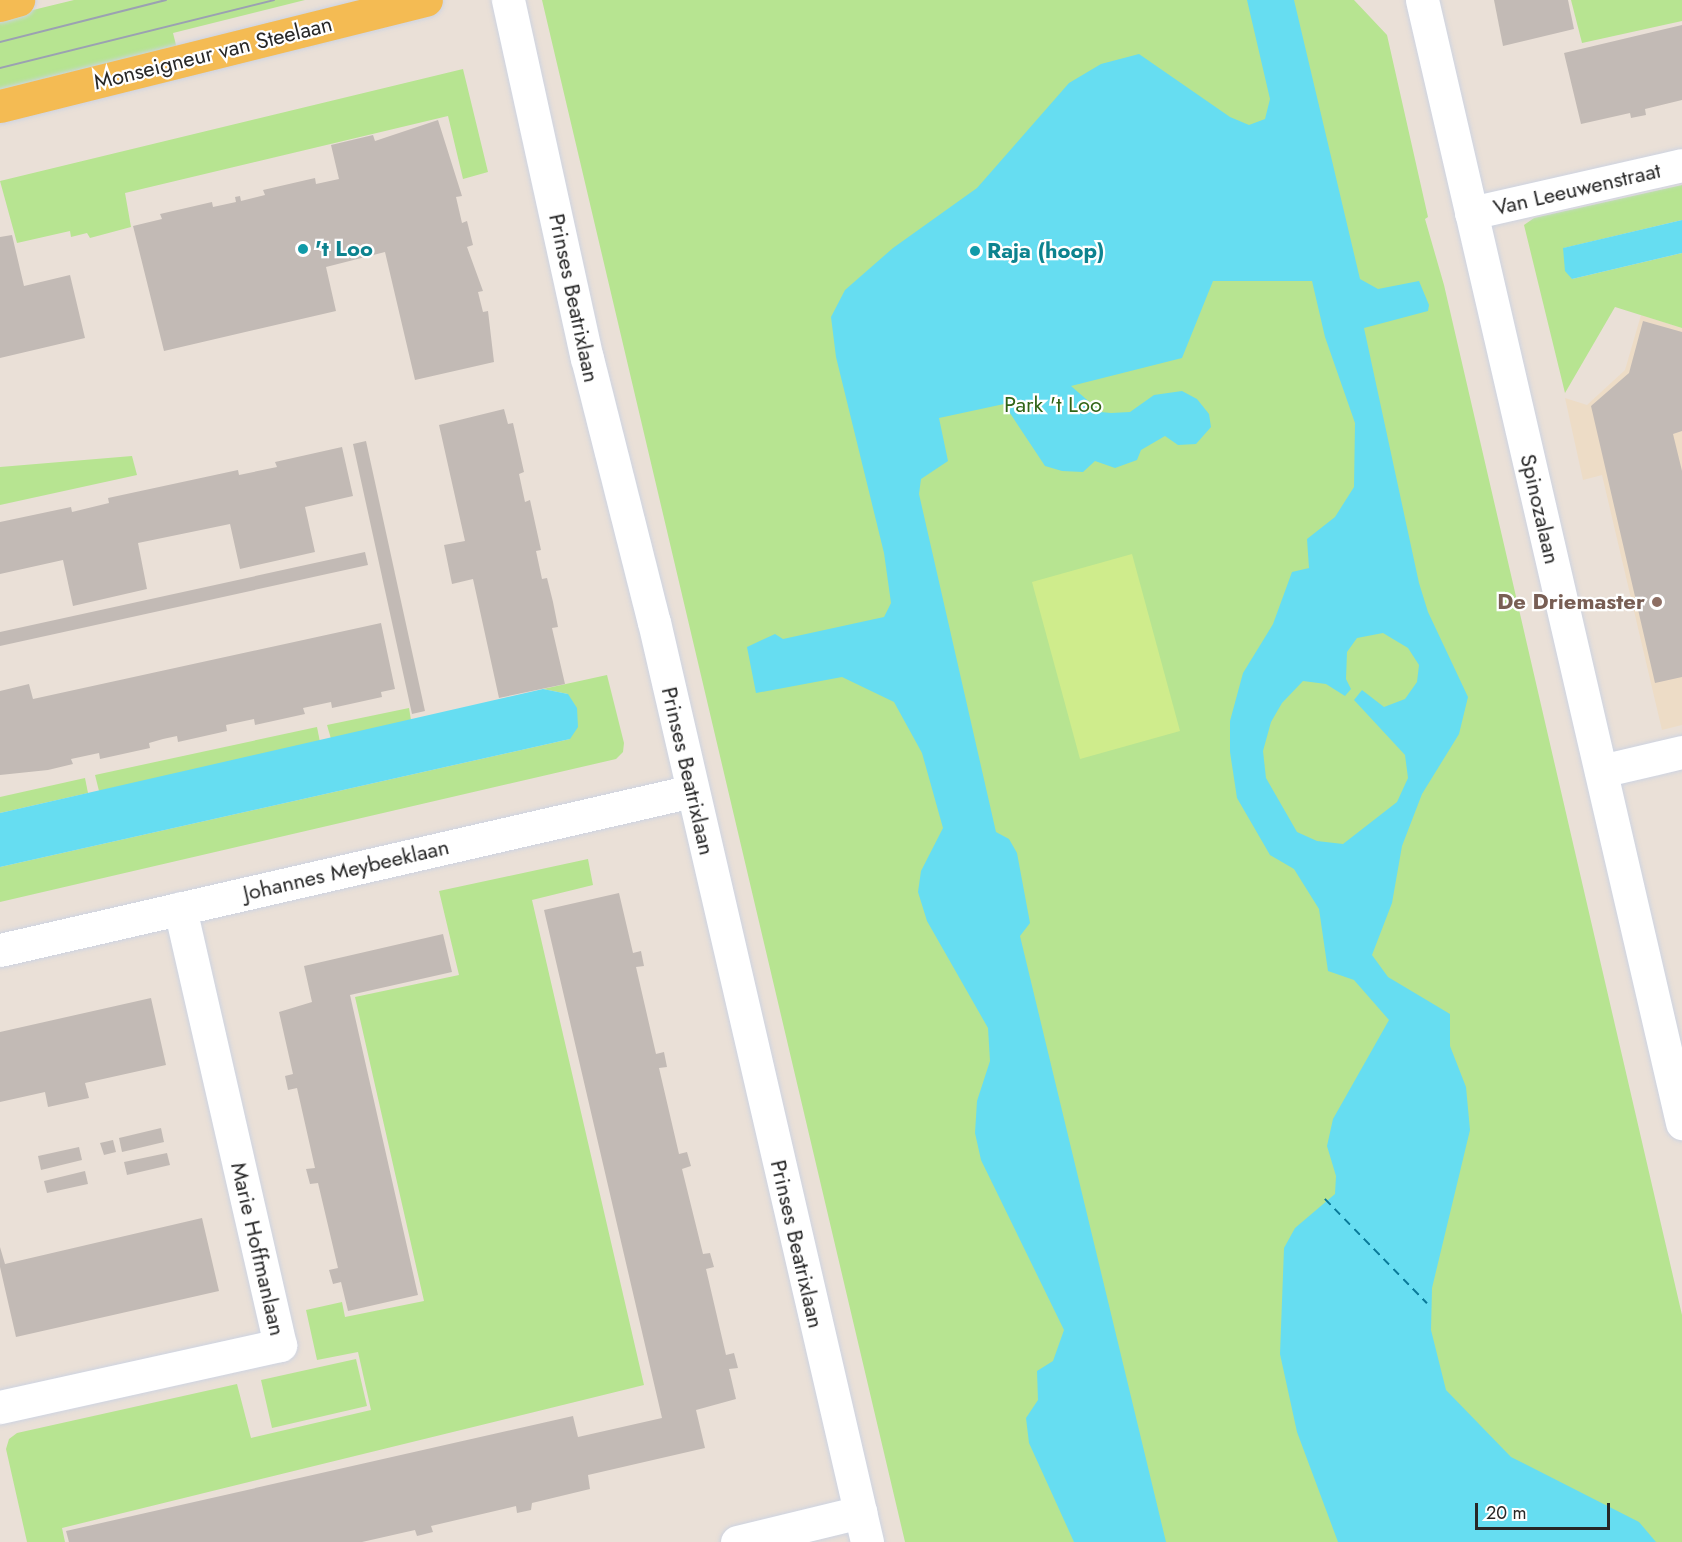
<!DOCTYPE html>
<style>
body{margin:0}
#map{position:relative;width:1682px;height:1542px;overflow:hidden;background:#eae0d7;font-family:Jost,sans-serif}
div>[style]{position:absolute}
.education>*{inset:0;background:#eddcc6}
.green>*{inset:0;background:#b7e491}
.pitch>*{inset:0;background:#cfec8c}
.water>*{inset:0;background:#66ddf1}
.ferry>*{height:1.5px;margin-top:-0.75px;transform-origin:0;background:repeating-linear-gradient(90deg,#097999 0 8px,transparent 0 14px)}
.building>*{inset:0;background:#c2bab5}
.roads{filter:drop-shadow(0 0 2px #cdd3e1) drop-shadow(0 0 2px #cdd3e1)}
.minor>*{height:33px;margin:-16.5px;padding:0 16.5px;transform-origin:16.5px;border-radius:16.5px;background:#fff}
.major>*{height:33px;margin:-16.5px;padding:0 16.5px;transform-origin:16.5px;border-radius:16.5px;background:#f4bb53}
.tram>*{height:1.5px;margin:-0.75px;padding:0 0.75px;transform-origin:0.75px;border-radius:0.75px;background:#9ba1b2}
.dots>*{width:16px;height:16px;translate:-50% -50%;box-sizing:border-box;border:3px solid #fff;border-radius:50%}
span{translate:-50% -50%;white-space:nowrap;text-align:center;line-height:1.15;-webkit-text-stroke:4.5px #fff;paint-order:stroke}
.street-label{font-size:22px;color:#272727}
.culture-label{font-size:22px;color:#0d838f;font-weight:700}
.left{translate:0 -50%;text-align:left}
.park-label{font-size:22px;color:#306417}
.education-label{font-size:22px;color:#785e54;font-weight:700}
.right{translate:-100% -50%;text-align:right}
.scale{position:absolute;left:1475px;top:1503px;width:135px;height:27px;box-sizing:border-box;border:3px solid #272727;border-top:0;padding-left:8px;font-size:18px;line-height:21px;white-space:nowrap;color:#272727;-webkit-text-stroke:4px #fff;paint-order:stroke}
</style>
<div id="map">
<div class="education">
<i style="clip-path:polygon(1641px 315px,1682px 328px,1682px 725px,1662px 730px,1602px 475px,1583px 480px,1565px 398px,1587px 405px,1625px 370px)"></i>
</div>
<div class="green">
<i style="clip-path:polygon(74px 0,305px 0,173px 33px,177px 49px,0 91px,0 18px)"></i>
<i style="clip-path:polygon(542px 0,1354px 0,1387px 35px,1428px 217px,1425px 219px,1444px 285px,1682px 1315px,1682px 1542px,905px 1542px)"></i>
<i style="clip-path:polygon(1571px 0,1682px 0,1682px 21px,1582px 43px)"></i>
<i style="clip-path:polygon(463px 69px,488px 172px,463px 179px,448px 116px,125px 193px,131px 227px,90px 238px,87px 233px,71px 237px,70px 231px,17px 243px,0 181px)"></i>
<i style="clip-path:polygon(1682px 185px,1682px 220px,1564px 248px,1572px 279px,1682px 253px,1682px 328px,1615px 307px,1565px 393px,1524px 225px,1534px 218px)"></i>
<i style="clip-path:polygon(132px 456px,137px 475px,0 505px,0 467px)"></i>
<i style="clip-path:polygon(607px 675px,624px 743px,623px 752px,616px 759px,0 902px,0 867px,570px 739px,568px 694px,543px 689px)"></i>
<i style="clip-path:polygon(409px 708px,411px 720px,331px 739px,327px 725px)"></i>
<i style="clip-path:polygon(317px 727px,320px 742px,99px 791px,95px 775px)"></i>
<i style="clip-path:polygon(85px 778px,88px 793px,0 813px,0 797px)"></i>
<i style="clip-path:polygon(588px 859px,593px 885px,532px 900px,644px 1385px,62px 1528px,65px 1542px,27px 1542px,6px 1449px,9px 1439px,17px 1433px,237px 1384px,251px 1438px,371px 1410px,358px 1352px,317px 1360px,306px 1310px,342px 1302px,345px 1317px,424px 1301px,355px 997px,459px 975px,439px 891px)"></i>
<i style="clip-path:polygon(356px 1359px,367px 1406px,272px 1428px,261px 1380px)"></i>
</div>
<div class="pitch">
<i style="clip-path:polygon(1132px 554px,1180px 731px,1080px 759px,1032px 582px)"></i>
</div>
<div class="water">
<i style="clip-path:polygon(evenodd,1247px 0,1294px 0,1360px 279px,1378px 289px,1419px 281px,1429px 305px,1428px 311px,1364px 328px,1419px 583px,1428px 612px,1468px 697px,1459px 734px,1422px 794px,1402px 846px,1392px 903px,1372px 955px,1388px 977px,1450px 1014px,1450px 1046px,1466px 1087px,1470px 1130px,1432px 1288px,1431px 1330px,1446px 1390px,1511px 1457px,1639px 1522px,1656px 1542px,1338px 1542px,1297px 1432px,1280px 1354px,1284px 1248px,1295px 1228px,1335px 1194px,1336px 1176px,1327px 1146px,1333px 1119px,1389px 1020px,1354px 980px,1328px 971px,1319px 909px,1294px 869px,1270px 855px,1237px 798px,1230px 752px,1230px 721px,1243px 673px,1273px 624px,1292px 572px,1309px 568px,1307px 539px,1335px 517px,1354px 487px,1355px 423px,1325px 337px,1312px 281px,1213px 281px,1182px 358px,1071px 386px,1101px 412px,1111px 413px,1130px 412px,1154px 395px,1182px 391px,1197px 399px,1209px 414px,1211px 427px,1196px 444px,1178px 445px,1165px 436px,1141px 450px,1137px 460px,1115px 468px,1095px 461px,1083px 472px,1062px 471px,1045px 466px,1004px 404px,939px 418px,948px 461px,921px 479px,919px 494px,996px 832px,1009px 839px,1017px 853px,1030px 923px,1020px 936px,1166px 1542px,1074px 1542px,1029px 1443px,1026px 1418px,1038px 1400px,1037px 1371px,1053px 1361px,1064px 1330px,981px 1160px,975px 1133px,977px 1101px,990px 1061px,988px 1028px,927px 921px,918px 892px,921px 871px,943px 828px,922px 753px,894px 702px,842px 677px,756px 693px,747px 647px,775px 634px,783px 639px,884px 617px,891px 603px,884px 553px,836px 357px,831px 317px,845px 290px,893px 248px,977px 188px,1069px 83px,1101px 64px,1139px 54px,1230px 117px,1249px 125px,1265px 119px,1270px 99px,1247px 0,1383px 633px,1408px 648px,1419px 665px,1417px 682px,1405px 699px,1384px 707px,1362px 690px,1354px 700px,1405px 755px,1408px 778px,1397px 802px,1343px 844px,1317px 841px,1297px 832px,1266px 778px,1263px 751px,1271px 722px,1282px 703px,1303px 681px,1326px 684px,1345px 696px,1351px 689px,1346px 679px,1347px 652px,1357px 638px,1383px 633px)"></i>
<i style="clip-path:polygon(1682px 220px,1682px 253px,1572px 279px,1565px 271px,1563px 248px)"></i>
<i style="clip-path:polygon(543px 689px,568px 694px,577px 708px,578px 727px,570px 739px,0 867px,0 813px)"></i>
</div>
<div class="ferry">
<i style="left:1325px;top:1199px;width:146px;rotate:45.6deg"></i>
</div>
<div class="building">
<i style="clip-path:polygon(1494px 0,1568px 0,1574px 29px,1503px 46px)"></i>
<i style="clip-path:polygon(1682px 25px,1682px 100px,1645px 109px,1646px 115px,1631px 118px,1630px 113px,1581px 124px,1564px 53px)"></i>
<i style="clip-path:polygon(438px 120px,462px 196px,456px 197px,462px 223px,467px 221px,473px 245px,467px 247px,483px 291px,478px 292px,483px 312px,488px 311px,494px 362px,415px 380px,385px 252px,326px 267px,336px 311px,164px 351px,133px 226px,162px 219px,160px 214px,212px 202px,213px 207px,236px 202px,235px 197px,240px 196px,241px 201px,265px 195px,263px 190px,315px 178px,316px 184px,339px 179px,331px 145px,373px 135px,375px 141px)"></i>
<i style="clip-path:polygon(12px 235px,24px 286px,70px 275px,85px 338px,0 358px,0 237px)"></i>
<i style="clip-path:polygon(1643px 321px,1682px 332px,1682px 431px,1673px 434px,1682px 471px,1682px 677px,1655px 683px,1591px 406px,1629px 373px)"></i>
<i style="clip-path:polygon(504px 409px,508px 424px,513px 423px,524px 472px,519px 474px,525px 502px,530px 500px,541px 550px,536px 551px,542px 579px,547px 578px,553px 602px,558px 627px,552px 628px,565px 684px,499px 698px,473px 579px,452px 584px,444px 545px,465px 541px,439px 425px)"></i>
<i style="clip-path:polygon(366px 441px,425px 711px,412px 714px,353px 444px)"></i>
<i style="clip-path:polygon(342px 447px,353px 496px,305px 507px,315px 552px,240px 569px,230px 524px,138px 543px,147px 589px,73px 606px,63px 560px,0 574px,0 522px,71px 507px,72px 512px,109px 503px,108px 498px,238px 470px,239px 475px,277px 467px,275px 462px)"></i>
<i style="clip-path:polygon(365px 552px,368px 565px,0 646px,0 632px)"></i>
<i style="clip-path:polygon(381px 623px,395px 689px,381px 692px,382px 697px,332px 708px,331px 702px,303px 708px,305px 714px,255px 725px,254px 719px,226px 725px,227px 731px,178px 742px,177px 736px,163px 739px,149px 743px,150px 748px,100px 759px,99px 753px,71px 759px,73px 764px,48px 770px,0 775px,0 691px,29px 684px,33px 699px)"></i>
<i style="clip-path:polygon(619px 893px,633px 953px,641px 951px,644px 966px,636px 967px,656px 1054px,664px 1052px,667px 1067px,659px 1068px,679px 1154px,687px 1152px,691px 1166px,682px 1169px,703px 1254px,710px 1253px,714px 1267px,706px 1269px,726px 1355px,734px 1353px,738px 1368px,729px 1369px,736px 1399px,696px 1410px,705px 1448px,588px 1475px,590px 1489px,532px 1503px,531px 1510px,517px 1513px,516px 1506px,431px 1526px,433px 1532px,417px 1536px,415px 1530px,362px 1542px,69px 1542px,66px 1531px,573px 1416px,578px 1437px,662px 1418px,544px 910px)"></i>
<i style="clip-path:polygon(443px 934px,452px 972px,350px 995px,418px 1295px,348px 1311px,341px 1282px,333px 1284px,329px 1270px,338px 1268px,318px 1183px,310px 1184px,306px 1169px,315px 1168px,297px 1088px,288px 1090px,285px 1076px,293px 1074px,279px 1012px,312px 1002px,304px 966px)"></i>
<i style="clip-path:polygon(151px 998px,166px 1065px,85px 1083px,89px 1098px,48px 1107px,45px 1092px,0 1102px,0 1032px)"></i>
<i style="clip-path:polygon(161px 1128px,164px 1142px,122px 1152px,119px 1138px)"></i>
<i style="clip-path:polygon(113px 1140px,116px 1152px,104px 1155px,100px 1143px)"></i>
<i style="clip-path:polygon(79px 1147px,82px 1160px,41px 1170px,38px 1156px)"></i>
<i style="clip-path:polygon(167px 1153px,170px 1165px,127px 1175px,124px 1162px)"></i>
<i style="clip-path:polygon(85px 1171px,88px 1184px,47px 1193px,44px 1181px)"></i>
<i style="clip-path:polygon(202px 1218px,219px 1291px,16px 1337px,0 1267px,0 1247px,5px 1264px)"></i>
</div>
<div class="roads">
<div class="minor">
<i style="left:508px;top:0;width:367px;rotate:77.6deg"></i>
<i style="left:587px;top:358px;width:272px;rotate:75.8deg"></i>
<i style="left:654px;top:622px;width:944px;rotate:76.96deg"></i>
<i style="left:1422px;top:0;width:1153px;rotate:76.96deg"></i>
<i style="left:1471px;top:213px;width:216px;rotate:-12.8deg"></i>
<i style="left:1601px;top:771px;width:83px;rotate:-13.2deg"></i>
<i style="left:0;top:950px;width:710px;rotate:-12.94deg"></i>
<i style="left:0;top:1407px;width:287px;rotate:-12.5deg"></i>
<i style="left:280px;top:1345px;width:448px;rotate:-102.9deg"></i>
<i style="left:737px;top:1542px;width:127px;rotate:-13.7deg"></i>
</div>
<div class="major">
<i style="left:0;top:5px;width:19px;rotate:-16deg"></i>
<i style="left:0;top:106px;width:439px;rotate:-14deg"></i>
</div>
</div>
<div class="tram">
<i style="left:0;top:42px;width:171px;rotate:-14.2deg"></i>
<i style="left:0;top:68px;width:282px;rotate:-13.9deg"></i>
</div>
<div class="dots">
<i style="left:303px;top:249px;background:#0f9aa8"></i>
<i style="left:975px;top:251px;background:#0f9aa8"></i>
<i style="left:1657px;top:602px;background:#8d6e63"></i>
</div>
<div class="street-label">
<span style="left:213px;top:53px;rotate:-14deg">Monseigneur van Steelaan</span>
<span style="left:1577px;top:189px;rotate:-13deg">Van Leeuwenstraat</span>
<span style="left:574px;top:298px;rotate:78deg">Prinses Beatrixlaan</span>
<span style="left:1540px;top:509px;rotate:77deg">Spinozalaan</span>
<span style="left:688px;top:771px;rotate:77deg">Prinses Beatrixlaan</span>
<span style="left:346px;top:870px;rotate:-13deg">Johannes Meybeeklaan</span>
<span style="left:797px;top:1244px;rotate:77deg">Prinses Beatrixlaan</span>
<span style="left:258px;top:1249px;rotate:77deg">Marie Hoffmanlaan</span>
</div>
<div class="culture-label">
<span class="left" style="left:315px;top:249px">'t Loo</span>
<span class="left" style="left:987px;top:251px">Raja (hoop)</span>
</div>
<div class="park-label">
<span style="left:1053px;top:405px">Park 't Loo</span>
</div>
<div class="education-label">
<span class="right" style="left:1645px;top:602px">De Driemaster</span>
</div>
<div class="scale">20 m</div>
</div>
